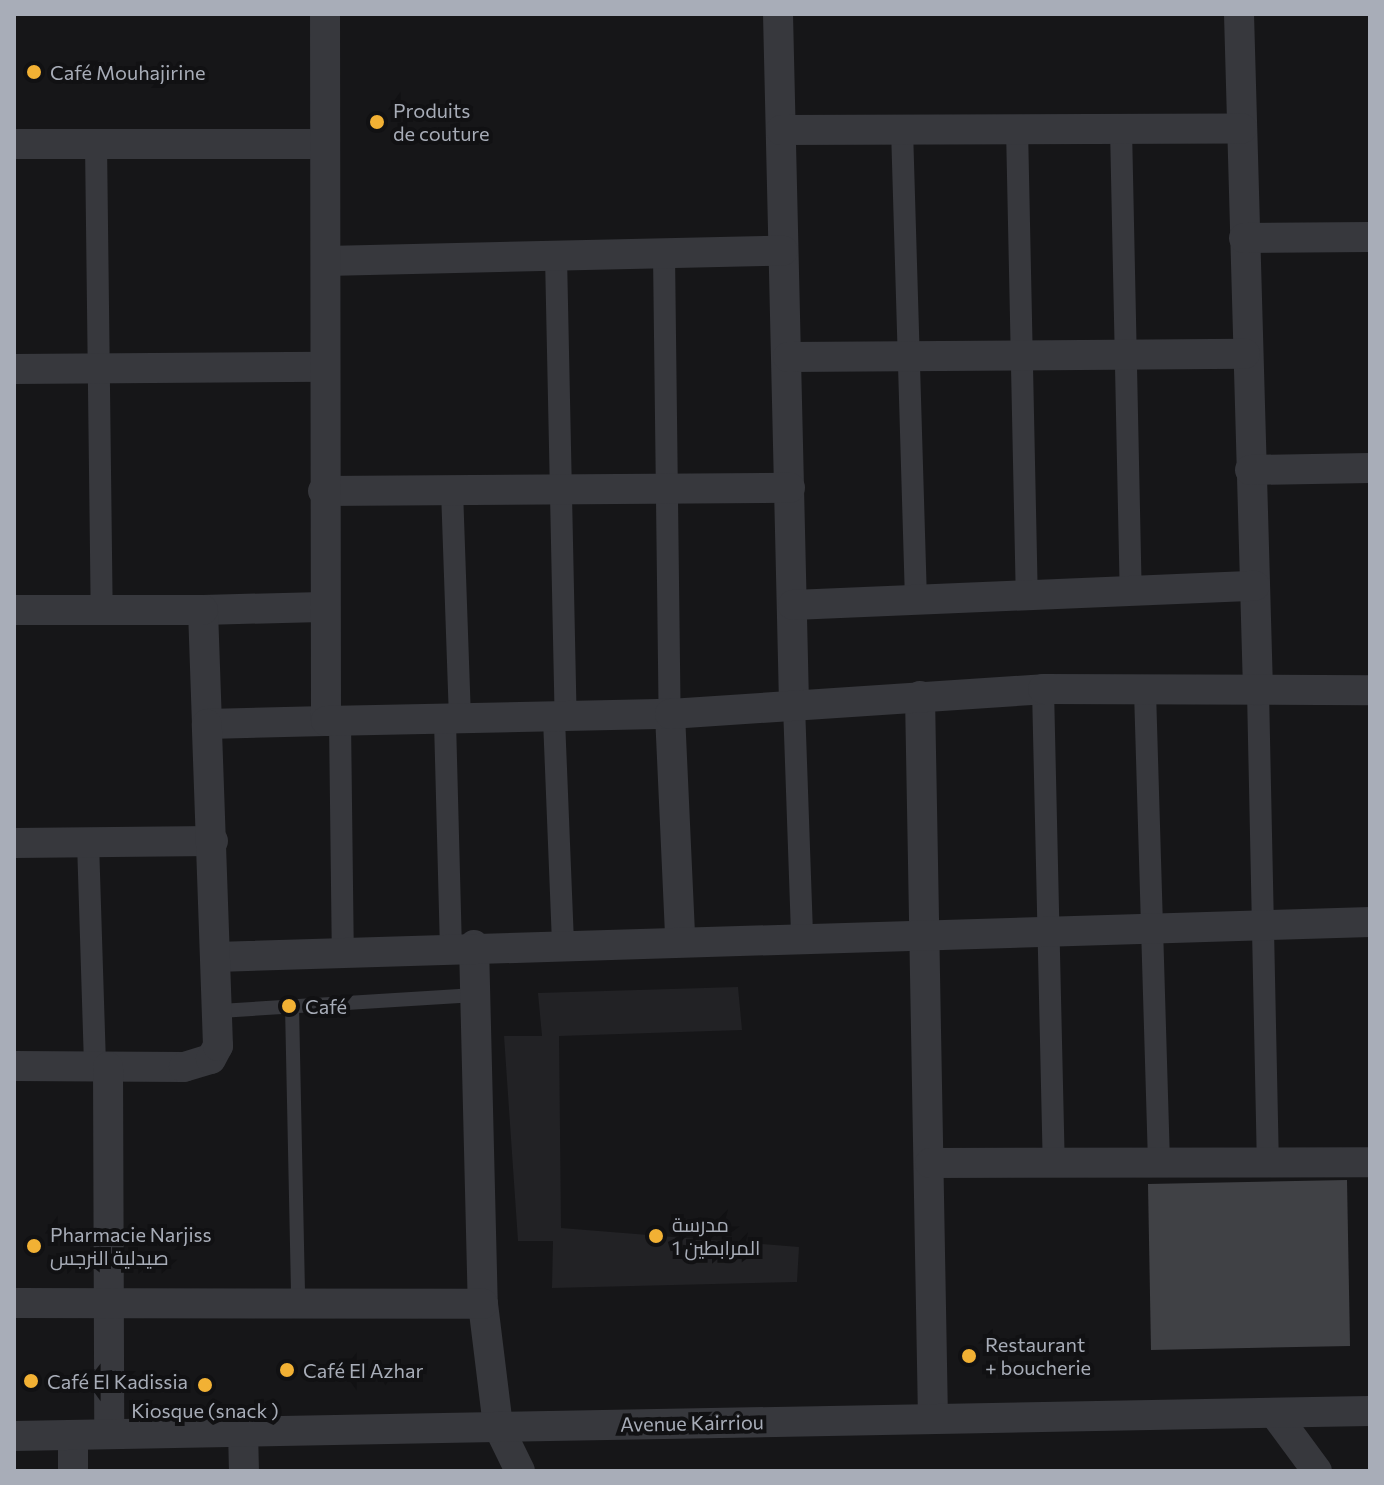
<!DOCTYPE html>
<meta charset="utf-8">
<style>
body{margin:0}
#map{position:relative;width:1384px;height:1485px;overflow:hidden;background:#161618;font-family:Commissioner,Cairo,sans-serif}
div>[style]{position:absolute}
.built>*{inset:0;background:#222225}
.building>*{inset:0;background:#404145}
.service>*{height:14px;margin:-7px;padding:0 7px;transform-origin:7px;border-radius:7px;background:#37383d}
.pedestrian>*{height:22px;margin:-11px;padding:0 11px;transform-origin:11px;border-radius:11px;background:#37383d}
.minor>*{height:30px;margin:-15px;padding:0 15px;transform-origin:15px;border-radius:15px;background:#37383d}
.dots>*{width:22px;height:22px;translate:-50% -50%;box-sizing:border-box;border:4px solid #111113;border-radius:50%}
span{translate:-50% -50%;white-space:nowrap;text-align:center;line-height:1.15;-webkit-text-stroke:8px #111113;paint-order:stroke}
.poi-label{font-size:20px;color:#a8adb8}
.left{translate:0 -50%;text-align:left}
.street-label{font-size:20px;color:#a8adb8}
.frame{position:absolute;inset:0;border:16px solid #a8adb8;pointer-events:none}
</style>
<div id="map">
<div class="built">
<i style="clip-path:polygon(738px 987px,742px 1030px,559px 1036px,561px 1228px,799px 1247px,797px 1282px,552px 1288px,553px 1241px,518px 1241px,504px 1036px,542px 1036px,538px 993px)"></i>
</div>
<div class="building">
<i style="clip-path:polygon(1347px 1180px,1350px 1346px,1151px 1350px,1148px 1184px)"></i>
</div>
<div class="service">
<i style="left:292px;top:1006px;width:298px;rotate:88.8deg"></i>
<i style="left:220px;top:1011px;width:256px;rotate:-3.6deg"></i>
</div>
<div class="pedestrian">
<i style="left:1017px;top:128px;width:463px;rotate:88.8deg"></i>
<i style="left:1121px;top:128px;width:459px;rotate:88.8deg"></i>
<i style="left:902px;top:129px;width:467px;rotate:88.3deg"></i>
<i style="left:96px;top:143px;width:467px;rotate:89.3deg"></i>
<i style="left:664px;top:254px;width:460px;rotate:89.3deg"></i>
<i style="left:556px;top:256px;width:462px;rotate:88.8deg"></i>
<i style="left:452px;top:490px;width:231px;rotate:88deg"></i>
<i style="left:1043px;top:689px;width:474px;rotate:88.7deg"></i>
<i style="left:1145px;top:691px;width:472px;rotate:88.3deg"></i>
<i style="left:1258px;top:691px;width:471px;rotate:88.8deg"></i>
<i style="left:794px;top:705px;width:233px;rotate:88deg"></i>
<i style="left:554px;top:719px;width:225px;rotate:87.7deg"></i>
<i style="left:340px;top:721px;width:230px;rotate:89.3deg"></i>
<i style="left:445px;top:721px;width:225px;rotate:88.5deg"></i>
<i style="left:88px;top:842px;width:225px;rotate:88.2deg"></i>
</div>
<div class="minor">
<i style="left:778px;top:14px;width:691px;rotate:88.67deg"></i>
<i style="left:1239px;top:14px;width:677px;rotate:88.39deg"></i>
<i style="left:781px;top:130px;width:461px;rotate:-0.2deg"></i>
<i style="left:14px;top:144px;width:311px"></i>
<i style="left:1244px;top:238px;width:126px;rotate:-0.5deg"></i>
<i style="left:326px;top:261px;width:457px;rotate:-1.3deg"></i>
<i style="left:788px;top:357px;width:457px;rotate:-0.4deg"></i>
<i style="left:14px;top:369px;width:310px;rotate:-0.4deg"></i>
<i style="left:1250px;top:470px;width:120px;rotate:-1deg"></i>
<i style="left:323px;top:491px;width:467px;rotate:-0.4deg"></i>
<i style="left:793px;top:605px;width:462px;rotate:-2.4deg"></i>
<i style="left:322px;top:607px;width:119px;rotate:178.6deg"></i>
<i style="left:203px;top:610px;width:114px;rotate:88deg"></i>
<i style="left:207px;top:724px;width:119px;rotate:-1.4deg"></i>
<i style="left:326px;top:721px;width:707px;rotate:-90.08deg"></i>
<i style="left:14px;top:610px;width:189px"></i>
<i style="left:920px;top:696px;width:722px;rotate:88.97deg"></i>
<i style="left:670px;top:714px;width:223px;rotate:87.4deg"></i>
<i style="left:326px;top:721px;width:344px;rotate:-1.2deg"></i>
<i style="left:670px;top:714px;width:374px;rotate:-3.8deg"></i>
<i style="left:1043px;top:689px;width:327px;rotate:0.2deg"></i>
<i style="left:14px;top:843px;width:199px;rotate:-0.6deg"></i>
<i style="left:474px;top:945px;width:359px;rotate:88.6deg"></i>
<i style="left:483px;top:1304px;width:123px;rotate:83deg"></i>
<i style="left:498px;top:1426px;width:50px;rotate:63.9deg"></i>
<i style="left:216px;top:957px;width:1155px;rotate:-1.74deg"></i>
<i style="left:14px;top:1066px;width:170px;rotate:0.3deg"></i>
<i style="left:184px;top:1067px;width:28px;rotate:-17deg"></i>
<i style="left:211px;top:1059px;width:15px;rotate:-62deg"></i>
<i style="left:218px;top:1046px;width:322px;rotate:-92deg"></i>
<i style="left:108px;top:1067px;width:367px;rotate:89.8deg"></i>
<i style="left:930px;top:1163px;width:440px;rotate:-0.1deg"></i>
<i style="left:14px;top:1303px;width:469px;rotate:0.1deg"></i>
<i style="left:1275px;top:1414px;width:71px;rotate:53.6deg"></i>
<i style="left:243px;top:1431px;width:40px;rotate:88.6deg"></i>
<i style="left:73px;top:1435px;width:36px;rotate:90deg"></i>
<i style="left:14px;top:1436px;width:1356px;rotate:-1.06deg"></i>
</div>
<div class="dots">
<i style="left:34px;top:72px;background:#f2b134"></i>
<i style="left:377px;top:122px;background:#f2b134"></i>
<i style="left:289px;top:1006px;background:#f2b134"></i>
<i style="left:656px;top:1236px;background:#f2b134"></i>
<i style="left:34px;top:1246px;background:#f2b134"></i>
<i style="left:969px;top:1356px;background:#f2b134"></i>
<i style="left:287px;top:1370px;background:#f2b134"></i>
<i style="left:31px;top:1381px;background:#f2b134"></i>
<i style="left:205px;top:1385px;background:#f2b134"></i>
</div>
<div class="poi-label">
<span class="left" style="left:50px;top:72px">Café Mouhajirine</span>
<span class="left" style="left:393px;top:122px">Produits<br>de couture</span>
<span class="left" style="left:305px;top:1006px">Café</span>
<span class="left" style="left:672px;top:1236px">مدرسة<br>المرابطين 1</span>
<span class="left" style="left:50px;top:1246px">Pharmacie Narjiss<br>صيدلية النرجس</span>
<span class="left" style="left:985px;top:1356px">Restaurant<br>+ boucherie</span>
<span class="left" style="left:303px;top:1370px">Café El Azhar</span>
<span class="left" style="left:47px;top:1381px">Café El Kadissia</span>
<span style="left:205px;top:1410px">Kiosque (snack )</span>
</div>
<div class="street-label">
<span style="left:692px;top:1423px;rotate:-1deg">Avenue Kairriou</span>
</div>
<div class="frame"></div>
</div>
